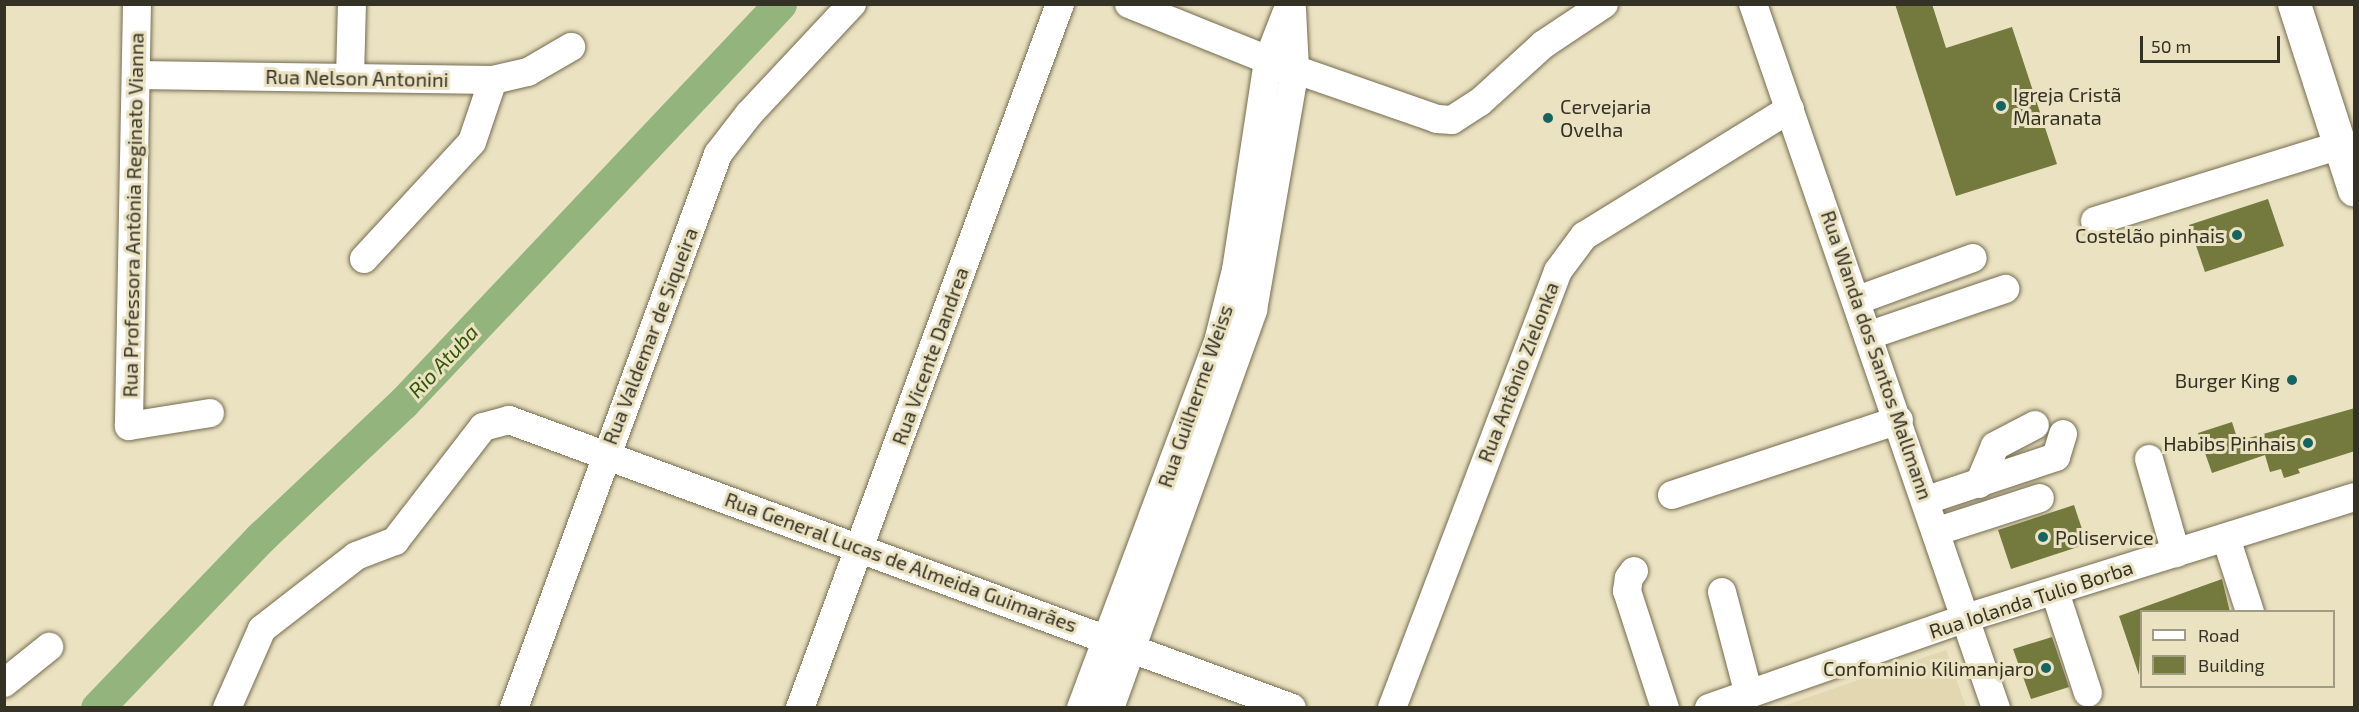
<!DOCTYPE html>
<meta charset="utf-8">
<style>
body{margin:0}
#map{position:relative;width:2359px;height:712px;overflow:hidden;background:#ebe2c2;font-family:"Exo 2",sans-serif}
div>[style]{position:absolute}
.built>*{inset:0;background:#e2d7b0}
.river>*{height:33px;margin:-16.5px;padding:0 16.5px;transform-origin:16.5px;border-radius:16.5px;background:#94b47e}
.building>*{inset:0;background:#747a3d}
.roads{filter:drop-shadow(0 0 2px #746c4f) drop-shadow(0 0 2px #746c4f)}
.minor>*{height:28px;margin:-14px;padding:0 14px;transform-origin:14px;border-radius:14px;background:#fff}
.highway>*{height:33px;margin:-16.5px;padding:0 16.5px;transform-origin:16.5px;border-radius:16.5px;background:#fff}
.dots>*{width:16px;height:16px;translate:-50% -50%;box-sizing:border-box;border:3px solid #ebe2c2;border-radius:50%}
span{translate:-50% -50%;white-space:nowrap;text-align:center;line-height:1.15;-webkit-text-stroke:6px #ebe2c2;paint-order:stroke}
.street-label{font-size:20px;color:#343125}
.poi-label{font-size:20px;color:#343125}
.left{translate:0 -50%;text-align:left}
.right{translate:-100% -50%;text-align:right}
.water-label{font-size:21px;color:#305704;font-style:italic}
.frame{position:absolute;inset:0;border:6px solid #343125;pointer-events:none}
.legend{position:absolute;left:2140px;top:610px;width:195px;height:78px;box-sizing:border-box;background:#ebe2c2;border:2px solid #a29b83;margin:0;padding:8px 10px;list-style:none;font-size:18px;color:#343125}
.legend li{display:flex;align-items:center;gap:12px;height:30px}
.legend b{width:30px;border:2px solid #a29b83}
.scale{position:absolute;left:2140px;top:36px;width:140px;height:27px;box-sizing:border-box;border:3px solid #343125;border-top:0;padding-left:8px;font-size:18px;line-height:21px;white-space:nowrap;color:#343125;-webkit-text-stroke:4px #ebe2c2;paint-order:stroke}
</style>
<div id="map">
<div class="built">
<i style="clip-path:polygon(1946px 650px,1966px 707px,1780px 707px,1844px 685px)"></i>
</div>
<div class="river">
<i style="left:97px;top:708px;width:236px;rotate:-46.2deg"></i>
<i style="left:260px;top:538px;width:197px;rotate:-43.4deg"></i>
<i style="left:403px;top:403px;width:549px;rotate:-46.62deg"></i>
</div>
<div class="building">
<i style="clip-path:polygon(1895px 4px,1932px 4px,1946px 48px,2012px 27px,2057px 164px,1956px 196px)"></i>
<i style="clip-path:polygon(2268px 199px,2284px 246px,2205px 272px,2189px 225px)"></i>
<i style="clip-path:polygon(2355px 408px,2355px 451px,2298px 469px,2300px 473px,2284px 478px,2281px 469px,2270px 472px,2265px 455px,2212px 473px,2198px 433px,2232px 422px,2238px 441px)"></i>
<i style="clip-path:polygon(2074px 505px,2087px 544px,2011px 569px,1998px 530px)"></i>
<i style="clip-path:polygon(2222px 579px,2230px 612px,2142px 612px,2139px 675px,2119px 616px)"></i>
<i style="clip-path:polygon(2052px 637px,2069px 687px,2031px 699px,2013px 649px)"></i>
</div>
<div class="roads">
<div class="minor">
<i style="left:137px;top:4px;width:422px;rotate:91.1deg"></i>
<i style="left:129px;top:426px;width:82px;rotate:-9.1deg"></i>
<i style="left:1129px;top:4px;width:150px;rotate:21.9deg"></i>
<i style="left:1268px;top:60px;width:179px;rotate:19.2deg"></i>
<i style="left:1437px;top:119px;width:15px;rotate:4deg"></i>
<i style="left:1452px;top:120px;width:33px;rotate:-33deg"></i>
<i style="left:1480px;top:102px;width:86px;rotate:-42.2deg"></i>
<i style="left:1544px;top:44px;width:72px;rotate:-33.7deg"></i>
<i style="left:1753px;top:4px;width:745px;rotate:70.96deg"></i>
<i style="left:136px;top:75px;width:357px;rotate:0.8deg"></i>
<i style="left:493px;top:80px;width:36px;rotate:-13deg"></i>
<i style="left:528px;top:72px;width:50px;rotate:-30.2deg"></i>
<i style="left:350px;top:78px;width:74px;rotate:-88.5deg"></i>
<i style="left:2095px;top:221px;width:257px;rotate:-17.2deg"></i>
<i style="left:364px;top:259px;width:159px;rotate:-47.3deg"></i>
<i style="left:472px;top:142px;width:65px;rotate:-71.3deg"></i>
<i style="left:1858px;top:300px;width:122px;rotate:-20.1deg"></i>
<i style="left:1870px;top:335px;width:143px;rotate:-18.8deg"></i>
<i style="left:2149px;top:459px;width:98px;rotate:74deg"></i>
<i style="left:1979px;top:484px;width:41px;rotate:-67.2deg"></i>
<i style="left:1995px;top:446px;width:45px;rotate:-27.7deg"></i>
<i style="left:1672px;top:495px;width:239px;rotate:-18.3deg"></i>
<i style="left:1927px;top:500px;width:136px;rotate:-18.4deg"></i>
<i style="left:2056px;top:457px;width:24px;rotate:-73deg"></i>
<i style="left:1938px;top:531px;width:107px;rotate:-17.9deg"></i>
<i style="left:2226px;top:538px;width:78px;rotate:72deg"></i>
<i style="left:1634px;top:571px;width:9px;rotate:126deg"></i>
<i style="left:1629px;top:578px;width:13px;rotate:99deg"></i>
<i style="left:1627px;top:591px;width:123px;rotate:72deg"></i>
<i style="left:1722px;top:592px;width:106px;rotate:75.3deg"></i>
<i style="left:2055px;top:592px;width:106px;rotate:71.9deg"></i>
<i style="left:4px;top:683px;width:58px;rotate:-38.7deg"></i>
<i style="left:227px;top:708px;width:86px;rotate:-66.1deg"></i>
<i style="left:262px;top:629px;width:119px;rotate:-37.8deg"></i>
<i style="left:356px;top:556px;width:42px;rotate:-21deg"></i>
<i style="left:395px;top:541px;width:144px;rotate:-52.3deg"></i>
<i style="left:483px;top:427px;width:27px;rotate:-15deg"></i>
<i style="left:509px;top:420px;width:834px;rotate:20.19deg"></i>
<i style="left:514px;top:708px;width:590px;rotate:-69.78deg"></i>
<i style="left:718px;top:154px;width:51px;rotate:-52.2deg"></i>
<i style="left:749px;top:114px;width:151px;rotate:-46.9deg"></i>
<i style="left:800px;top:708px;width:750px;rotate:-69.73deg"></i>
<i style="left:1081px;top:708px;width:395px;rotate:-69.5deg"></i>
<i style="left:1219px;top:338px;width:70px;rotate:-76deg"></i>
<i style="left:1236px;top:270px;width:212px;rotate:-81.3deg"></i>
<i style="left:1268px;top:60px;width:60px;rotate:-68.6deg"></i>
<i style="left:1110px;top:708px;width:423px;rotate:-70.2deg"></i>
<i style="left:1253px;top:310px;width:245px;rotate:-80.1deg"></i>
<i style="left:1295px;top:69px;width:60px;rotate:-92.9deg"></i>
<i style="left:1392px;top:708px;width:467px;rotate:-69.2deg"></i>
<i style="left:1558px;top:271px;width:44px;rotate:-53.4deg"></i>
<i style="left:1584px;top:236px;width:242px;rotate:-31.7deg"></i>
<i style="left:1709px;top:708px;width:272px;rotate:-19.3deg"></i>
<i style="left:1966px;top:618px;width:406px;rotate:-17.3deg"></i>
</div>
<div class="highway">
<i style="left:2294px;top:4px;width:195px;rotate:72.1deg"></i>
</div>
</div>
<div class="dots">
<i style="left:2001px;top:106px;background:#156461"></i>
<i style="left:1548px;top:118px;background:#156461"></i>
<i style="left:2237px;top:235px;background:#156461"></i>
<i style="left:2292px;top:380px;background:#156461"></i>
<i style="left:2308px;top:443px;background:#156461"></i>
<i style="left:2043px;top:537px;background:#156461"></i>
<i style="left:2046px;top:668px;background:#156461"></i>
</div>
<div class="street-label">
<span style="left:357px;top:78px;rotate:1deg">Rua Nelson Antonini</span>
<span style="left:133px;top:215px;rotate:-89deg">Rua Professora Antônia Reginato Vianna</span>
<span style="left:650px;top:336px;rotate:-69deg">Rua Valdemar de Siqueira</span>
<span style="left:1877px;top:355px;rotate:71deg">Rua Wanda dos Santos Mallmann</span>
<span style="left:930px;top:356px;rotate:-70deg">Rua Vicente Dandrea</span>
<span style="left:1518px;top:372px;rotate:-69deg">Rua Antônio Zielonka</span>
<span style="left:1195px;top:396px;rotate:-71deg">Rua Guilherme Weiss</span>
<span style="left:901px;top:562px;rotate:20deg">Rua General Lucas de Almeida Guimarães</span>
<span style="left:2031px;top:599px;rotate:-18deg">Rua Iolanda Tulio Borba</span>
</div>
<div class="poi-label">
<span class="left" style="left:2013px;top:106px">Igreja Cristã<br>Maranata</span>
<span class="left" style="left:1560px;top:118px">Cervejaria<br>Ovelha</span>
<span class="right" style="left:2225px;top:235px">Costelão pinhais</span>
<span class="right" style="left:2280px;top:380px">Burger King</span>
<span class="right" style="left:2296px;top:443px">Habibs Pinhais</span>
<span class="left" style="left:2055px;top:537px">Poliservice</span>
<span class="right" style="left:2034px;top:668px">Confominio Kilimanjaro</span>
</div>
<div class="water-label">
<span style="left:443px;top:361px;rotate:-47deg">Rio Atuba</span>
</div>
<div class="frame"></div>
<ul class="legend">
<li><b style="height:8px;background:#fff"></b>Road</li>
<li><b style="height:16px;background:#747a3d"></b>Building</li>
</ul>
<div class="scale">50 m</div>
</div>
